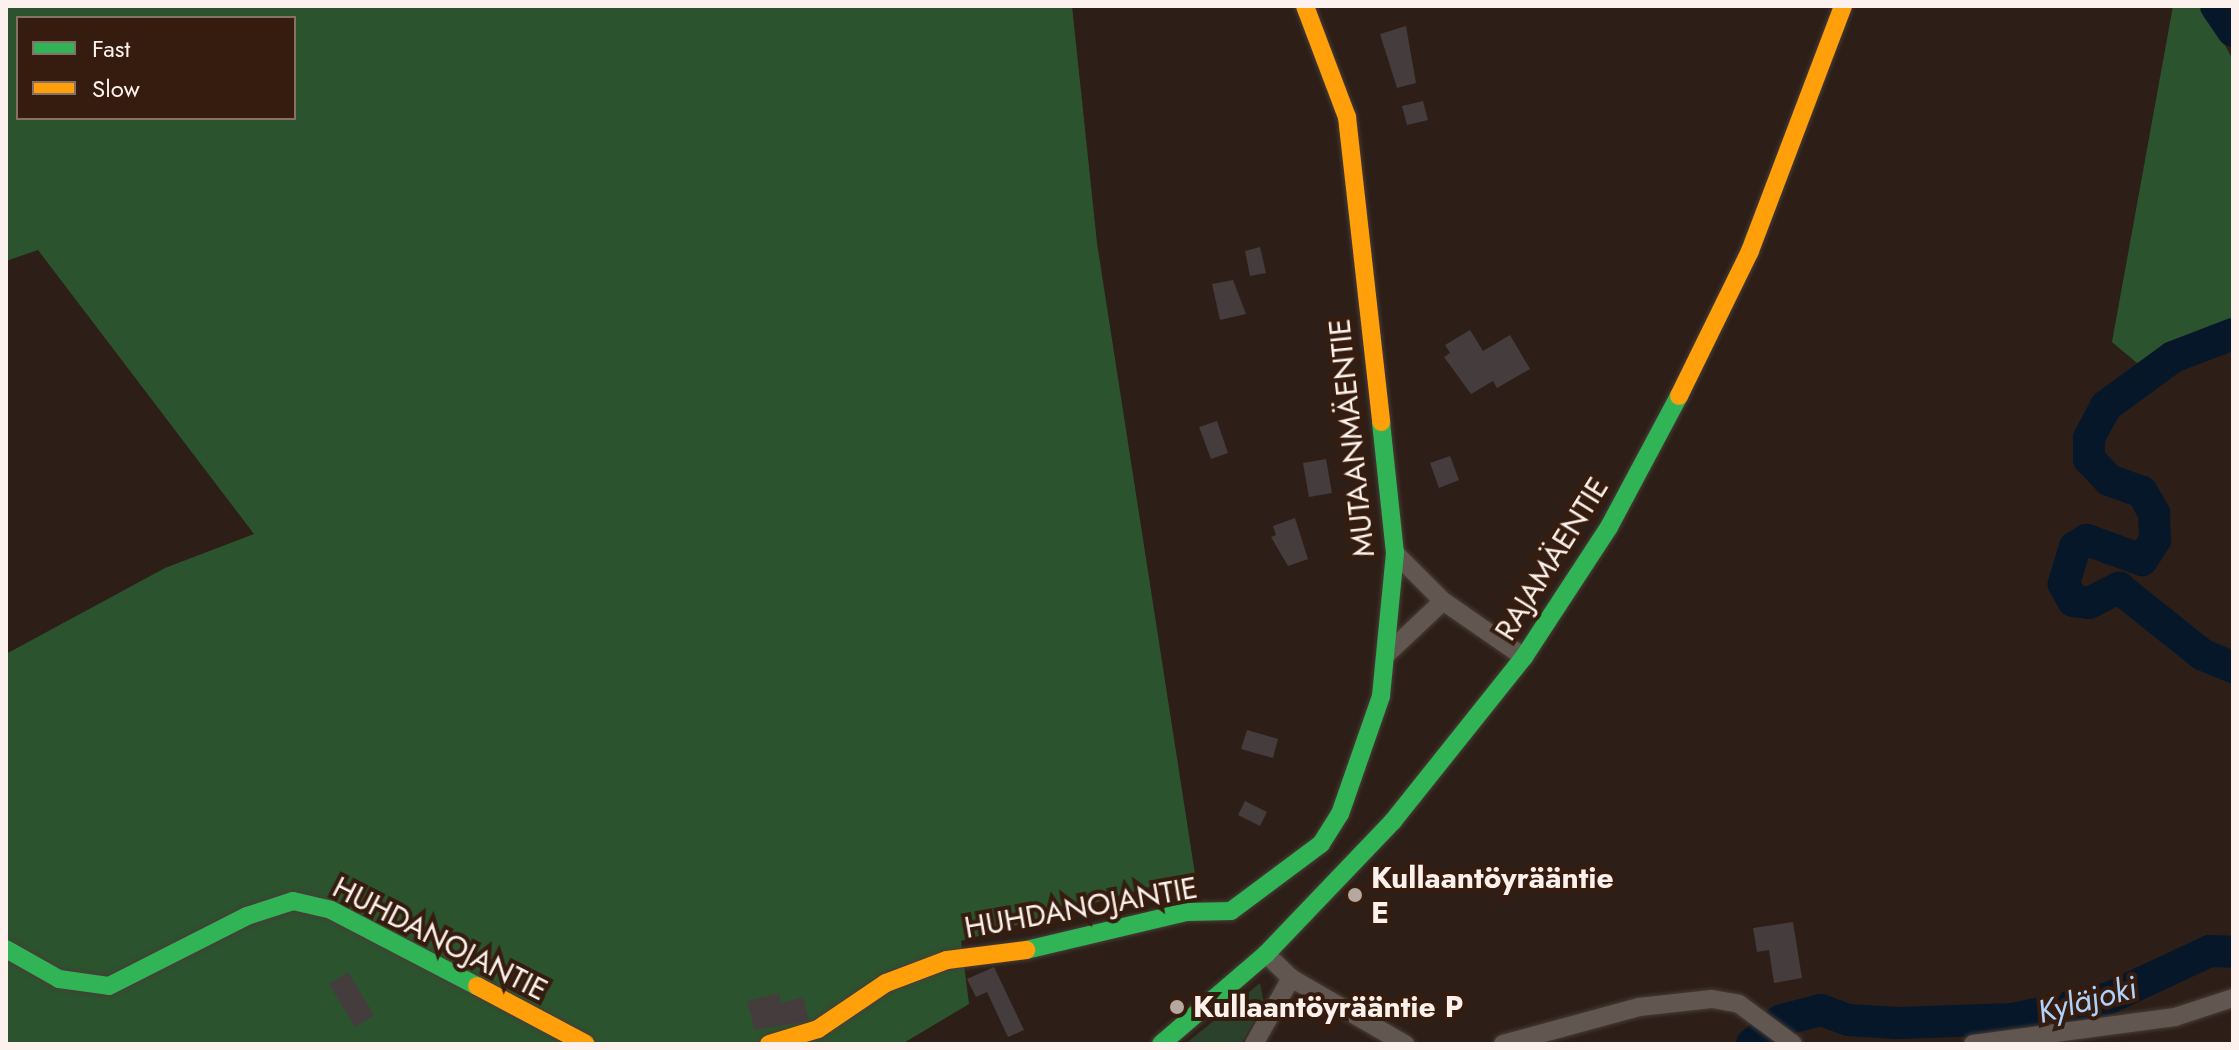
<!DOCTYPE html>
<meta charset="utf-8">
<style>
body{margin:0}
#map{position:relative;width:2239px;height:1050px;overflow:hidden;background:#2d1f17;font-family:Jost,sans-serif}
div>[style]{position:absolute}
.green>*{inset:0;background:#2b412b}
.forest>*{inset:0;background:#2b542e}
.river>*{height:32px;margin:-16px;padding:0 16px;transform-origin:16px;border-radius:16px;background:#061729}
.building>*{inset:0;background:#453c3e}
.roads{filter:drop-shadow(0 0 2px #473c37) drop-shadow(0 0 2px #473c37)}
.street>*{height:18px;margin:-9px;padding:0 9px;transform-origin:9px;border-radius:9px;background:#615750}
.fast>*{height:18px;margin:-9px;padding:0 9px;transform-origin:9px;border-radius:9px;background:#30b455}
.slow>*{height:18px;margin:-9px;padding:0 9px;transform-origin:9px;border-radius:9px;background:#ff9f0a}
.dots>*{width:22px;height:22px;translate:-50% -50%;box-sizing:border-box;border:4px solid #361c0e;border-radius:50%}
span{translate:-50% -50%;white-space:nowrap;text-align:center;line-height:1.15;-webkit-text-stroke:8px #361c0e;paint-order:stroke}
.street-label{font-size:30px;color:#fcf1ec}
.poi-label{font-size:30px;color:#fcf1ec;font-weight:700}
.left{translate:0 -50%;text-align:left}
.water-label{font-size:32px;color:#aed2fc;font-style:italic}
.frame{position:absolute;inset:0;border:8px solid #fcf1ec;pointer-events:none}
.legend{position:absolute;left:16px;top:16px;width:280px;height:104px;box-sizing:border-box;background:#361c0e;border:2px solid #857167;margin:0;padding:10px 14px;list-style:none;font-size:24px;color:#fcf1ec}
.legend li{display:flex;align-items:center;gap:16px;height:40px}
.legend b{width:40px;border:2px solid #857167}
</style>
<div id="map">
<div class="green">
<i style="clip-path:polygon(1260px 983px,1264px 1003px,1241px 1044px,1185px 1044px)"></i>
</div>
<div class="forest">
<i style="clip-path:polygon(evenodd,6px 6px,1072px 6px,1097px 243px,1195px 874px,961px 941px,969px 1004px,902px 1044px,6px 1044px,6px 654px,165px 568px,254px 534px,38px 250px,6px 261px,6px 6px,18px 18px,294px 18px,294px 118px,18px 118px,18px 18px)"></i>
<i style="clip-path:polygon(2173px 6px,2204px 6px,2233px 60px,2233px 321px,2137px 363px,2112px 342px)"></i>
</div>
<div class="river">
<i style="left:2216px;top:6px;width:30px;rotate:56deg"></i>
<i style="left:2233px;top:334px;width:64px;rotate:159deg"></i>
<i style="left:2173px;top:357px;width:83px;rotate:143.8deg"></i>
<i style="left:2106px;top:406px;width:36px;rotate:118deg"></i>
<i style="left:2089px;top:438px;width:21px;rotate:90deg"></i>
<i style="left:2089px;top:459px;width:29px;rotate:46deg"></i>
<i style="left:2109px;top:480px;width:35px;rotate:20deg"></i>
<i style="left:2142px;top:492px;width:24px;rotate:60deg"></i>
<i style="left:2154px;top:513px;width:27px;rotate:88deg"></i>
<i style="left:2155px;top:540px;width:24px;rotate:123deg"></i>
<i style="left:2142px;top:560px;width:59px;rotate:-160deg"></i>
<i style="left:2087px;top:540px;width:14px;rotate:150deg"></i>
<i style="left:2075px;top:547px;width:39px;rotate:107deg"></i>
<i style="left:2064px;top:584px;width:19px;rotate:62deg"></i>
<i style="left:2073px;top:601px;width:16px;rotate:7deg"></i>
<i style="left:2089px;top:603px;width:34px;rotate:-27deg"></i>
<i style="left:2119px;top:588px;width:107px;rotate:38.6deg"></i>
<i style="left:2203px;top:655px;width:32px;rotate:22deg"></i>
<i style="left:1752px;top:1044px;width:38px;rotate:-39deg"></i>
<i style="left:1782px;top:1020px;width:40px;rotate:-14.4deg"></i>
<i style="left:1821px;top:1010px;width:29px;rotate:20deg"></i>
<i style="left:1848px;top:1020px;width:50px;rotate:3.4deg"></i>
<i style="left:1898px;top:1023px;width:115px;rotate:-2deg"></i>
<i style="left:2013px;top:1019px;width:98px;rotate:-12.3deg"></i>
<i style="left:2109px;top:998px;width:111px;rotate:-25deg"></i>
<i style="left:2210px;top:951px;width:23px;rotate:2deg"></i>
</div>
<div class="building">
<i style="clip-path:polygon(1406px 26px,1416px 83px,1397px 88px,1380px 34px)"></i>
<i style="clip-path:polygon(1423px 101px,1428px 120px,1407px 125px,1402px 106px)"></i>
<i style="clip-path:polygon(1260px 247px,1266px 273px,1250px 276px,1245px 251px)"></i>
<i style="clip-path:polygon(1233px 280px,1246px 314px,1220px 320px,1212px 284px)"></i>
<i style="clip-path:polygon(1470px 330px,1483px 351px,1510px 335px,1530px 369px,1497px 388px,1493px 381px,1471px 394px,1444px 357px,1450px 353px,1445px 345px)"></i>
<i style="clip-path:polygon(1217px 421px,1228px 453px,1211px 459px,1199px 427px)"></i>
<i style="clip-path:polygon(1450px 456px,1459px 480px,1439px 488px,1430px 463px)"></i>
<i style="clip-path:polygon(1326px 459px,1332px 493px,1309px 497px,1303px 463px)"></i>
<i style="clip-path:polygon(1295px 518px,1308px 559px,1288px 566px,1271px 537px,1276px 535px,1273px 526px)"></i>
<i style="clip-path:polygon(1247px 730px,1278px 739px,1273px 758px,1241px 749px)"></i>
<i style="clip-path:polygon(1245px 801px,1267px 812px,1260px 826px,1238px 815px)"></i>
<i style="clip-path:polygon(1793px 922px,1802px 978px,1774px 983px,1769px 950px,1757px 952px,1753px 928px)"></i>
<i style="clip-path:polygon(994px 967px,1024px 1030px,1008px 1037px,987px 992px,976px 997px,967px 979px)"></i>
<i style="clip-path:polygon(348px 972px,374px 1015px,355px 1027px,329px 984px)"></i>
<i style="clip-path:polygon(779px 993px,781px 1003px,803px 997px,809px 1021px,755px 1030px,747px 1001px)"></i>
</div>
<div class="roads">
<div class="street">
<i style="left:1395px;top:553px;width:68px;rotate:45deg"></i>
<i style="left:1443px;top:601px;width:98px;rotate:34.7deg"></i>
<i style="left:1387px;top:654px;width:77px;rotate:-43.4deg"></i>
<i style="left:1266px;top:954px;width:35px;rotate:44deg"></i>
<i style="left:1291px;top:978px;width:132px;rotate:30.1deg"></i>
<i style="left:1254px;top:1044px;width:76px;rotate:-60.7deg"></i>
<i style="left:1503px;top:1044px;width:141px;rotate:-15.2deg"></i>
<i style="left:1639px;top:1007px;width:73px;rotate:-6.3deg"></i>
<i style="left:1712px;top:999px;width:27px;rotate:10deg"></i>
<i style="left:1739px;top:1004px;width:67px;rotate:36.5deg"></i>
<i style="left:1973px;top:1044px;width:204px;rotate:-7.6deg"></i>
<i style="left:2175px;top:1017px;width:61px;rotate:-18.1deg"></i>
</div>
<div class="fast">
<i style="left:6px;top:949px;width:61px;rotate:29.5deg"></i>
<i style="left:59px;top:979px;width:50px;rotate:8deg"></i>
<i style="left:109px;top:986px;width:155px;rotate:-26.9deg"></i>
<i style="left:247px;top:916px;width:48px;rotate:-18.1deg"></i>
<i style="left:293px;top:901px;width:39px;rotate:13deg"></i>
<i style="left:331px;top:910px;width:165px;rotate:27.5deg"></i>
<i style="left:1026px;top:950px;width:165px;rotate:-13.3deg"></i>
<i style="left:1187px;top:912px;width:44px;rotate:-1.3deg"></i>
<i style="left:1231px;top:911px;width:112px;rotate:-36.7deg"></i>
<i style="left:1321px;top:844px;width:36px;rotate:-58deg"></i>
<i style="left:1340px;top:814px;width:125px;rotate:-70.8deg"></i>
<i style="left:1381px;top:696px;width:144px;rotate:-84.4deg"></i>
<i style="left:1395px;top:553px;width:132px;rotate:-96.1deg"></i>
<i style="left:1161px;top:1044px;width:138px;rotate:-40.6deg"></i>
<i style="left:1266px;top:954px;width:184px;rotate:-46.3deg"></i>
<i style="left:1393px;top:821px;width:210px;rotate:-51.4deg"></i>
<i style="left:1524px;top:657px;width:155px;rotate:-56.8deg"></i>
<i style="left:1609px;top:527px;width:149px;rotate:-61.9deg"></i>
</div>
<div class="slow">
<i style="left:1305px;top:6px;width:119px;rotate:69.3deg"></i>
<i style="left:1347px;top:117px;width:307px;rotate:83.6deg"></i>
<i style="left:1679px;top:396px;width:161px;rotate:-63.9deg"></i>
<i style="left:1750px;top:251px;width:262px;rotate:-69.2deg"></i>
<i style="left:477px;top:986px;width:123px;rotate:28deg"></i>
<i style="left:769px;top:1044px;width:51px;rotate:-17deg"></i>
<i style="left:818px;top:1029px;width:82px;rotate:-34.1deg"></i>
<i style="left:886px;top:983px;width:65px;rotate:-20.7deg"></i>
<i style="left:947px;top:960px;width:80px;rotate:-7.2deg"></i>
</div>
</div>
<div class="dots">
<i style="left:1355px;top:895px;background:#b4a8a1"></i>
<i style="left:1177px;top:1007px;background:#b4a8a1"></i>
</div>
<div class="street-label">
<span style="left:1352px;top:438px;rotate:-96deg">MUTAANMÄENTIE</span>
<span style="left:1552px;top:559px;rotate:-58deg">RAJAMÄENTIE</span>
<span style="left:1081px;top:908px;rotate:-10deg">HUHDANOJANTIE</span>
<span style="left:440px;top:939px;rotate:27deg">HUHDANOJANTIE</span>
</div>
<div class="poi-label">
<span class="left" style="left:1371px;top:895px">Kullaantöyrääntie<br>E</span>
<span class="left" style="left:1193px;top:1007px">Kullaantöyrääntie P</span>
</div>
<div class="water-label">
<span style="left:2087px;top:1000px;rotate:-15deg">Kyläjoki</span>
</div>
<div class="frame"></div>
<ul class="legend">
<li><b style="height:10px;background:#30b455"></b>Fast</li>
<li><b style="height:10px;background:#ff9f0a"></b>Slow</li>
</ul>
</div>
